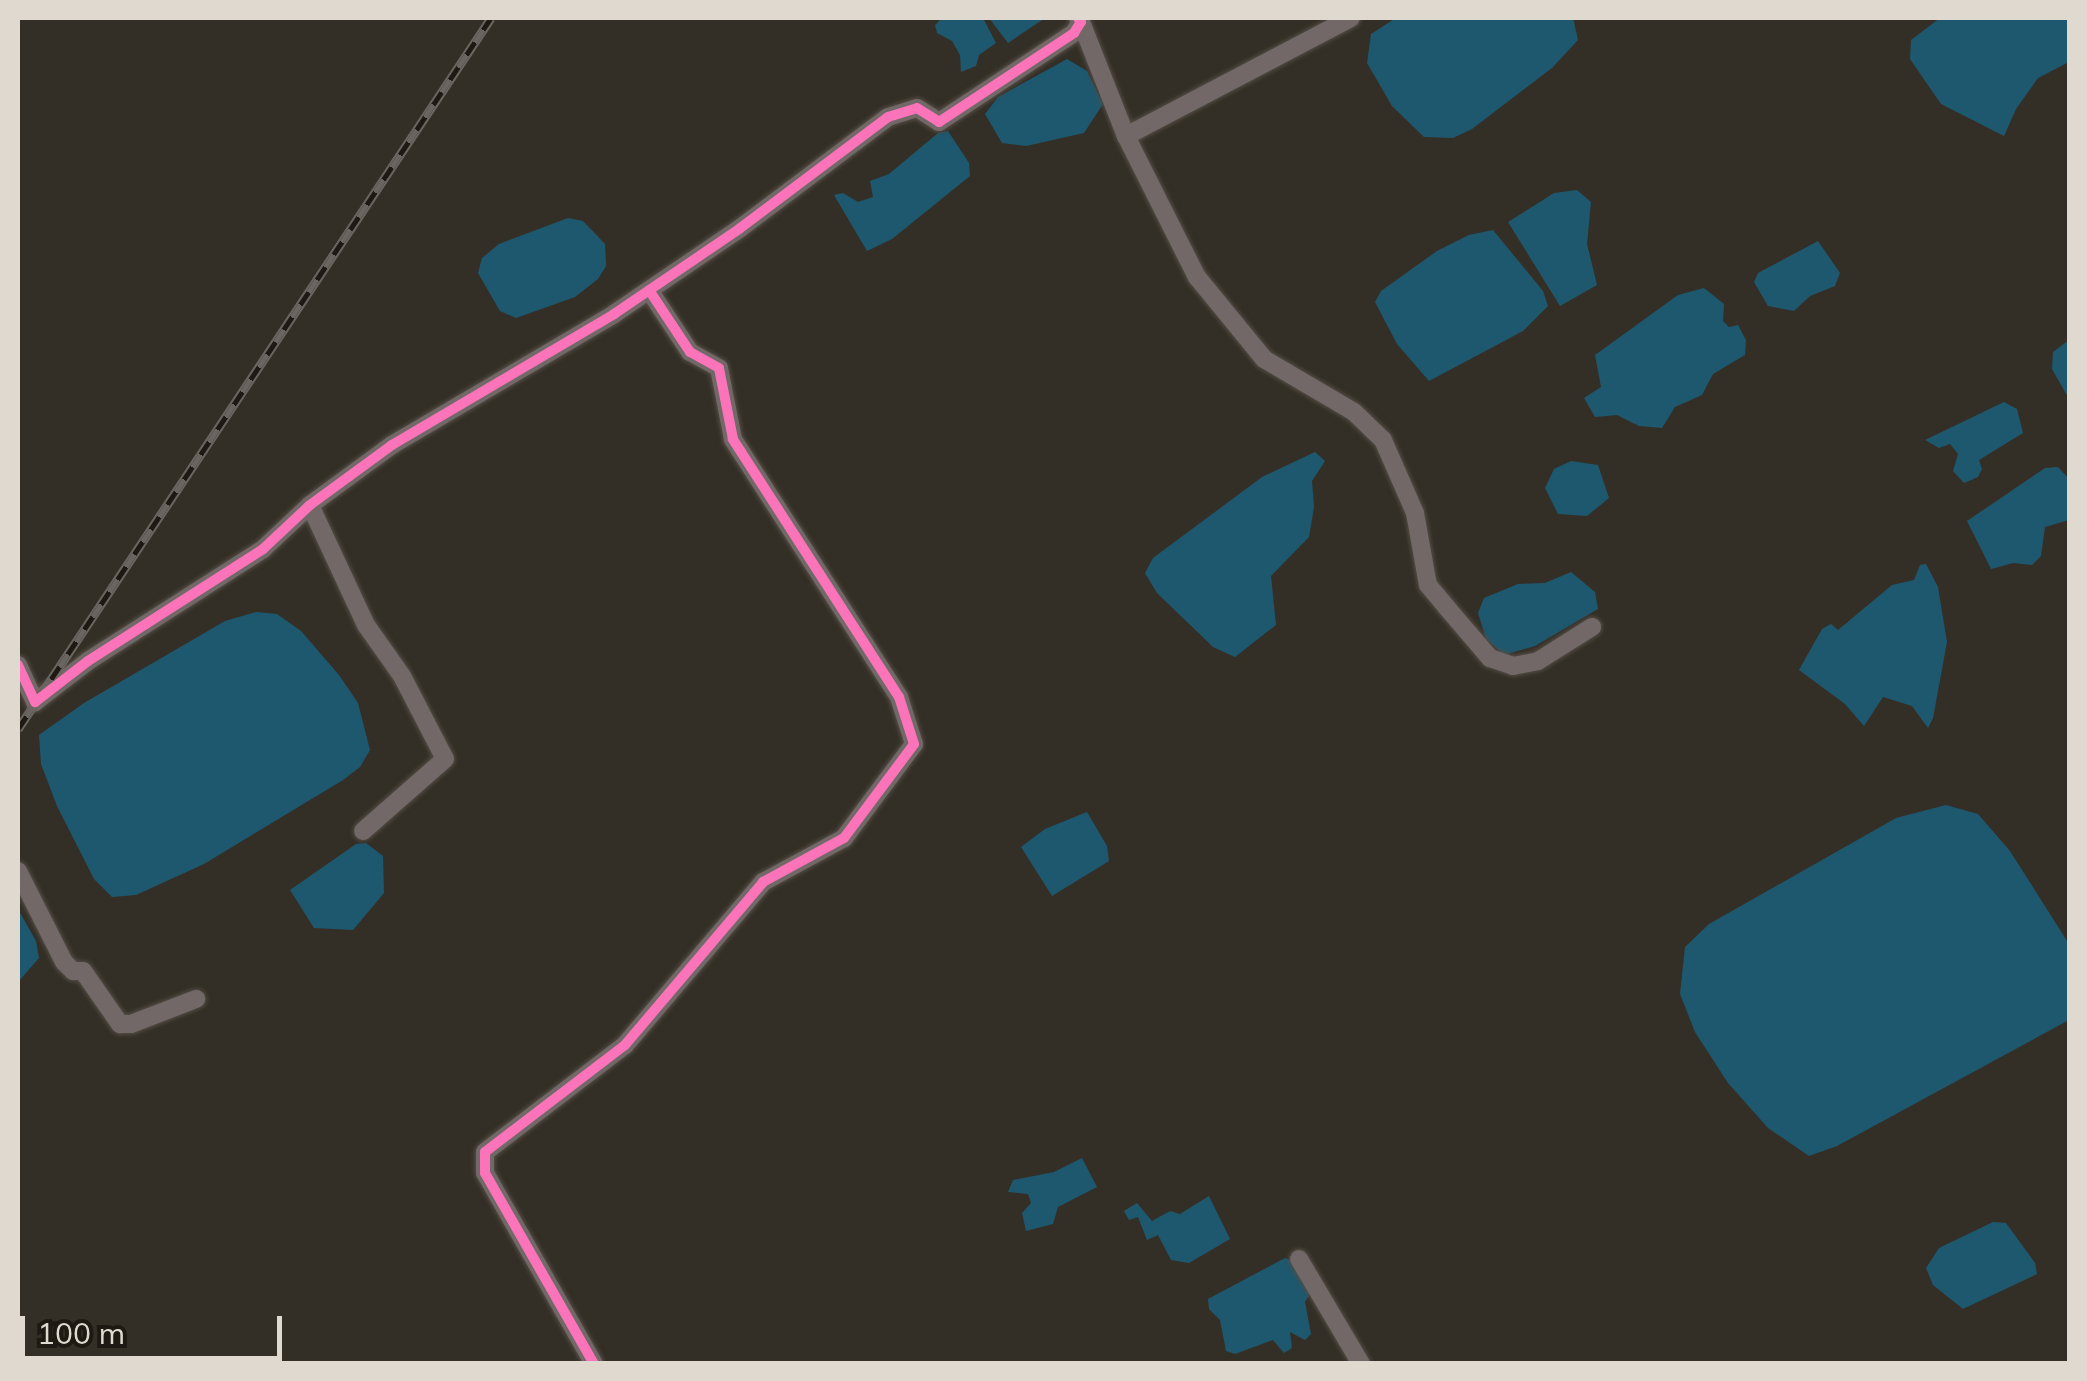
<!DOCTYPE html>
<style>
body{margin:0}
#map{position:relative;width:2087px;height:1381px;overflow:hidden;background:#342f26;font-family:Mulish,sans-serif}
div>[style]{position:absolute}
.water>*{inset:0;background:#1e586f}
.roads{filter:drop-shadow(0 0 2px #524d45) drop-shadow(0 0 2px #524d45)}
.minor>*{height:18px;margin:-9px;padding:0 9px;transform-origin:9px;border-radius:9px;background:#716867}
.rail>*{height:9px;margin-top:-4.5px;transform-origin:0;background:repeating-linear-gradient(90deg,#1e1912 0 15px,#6b6561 0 30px);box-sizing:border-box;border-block:2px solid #6b6561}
.cycleway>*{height:10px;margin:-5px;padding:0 5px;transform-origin:5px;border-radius:5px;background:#fb73b8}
span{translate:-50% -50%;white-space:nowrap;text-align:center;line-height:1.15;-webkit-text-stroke:9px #1e1912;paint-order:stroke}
.frame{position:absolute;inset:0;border:20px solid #dfd9cf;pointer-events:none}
.scale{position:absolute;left:20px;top:1316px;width:262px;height:45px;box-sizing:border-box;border:5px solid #dfd9cf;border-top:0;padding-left:12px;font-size:30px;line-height:35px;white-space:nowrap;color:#dfd9cf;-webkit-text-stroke:8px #1e1912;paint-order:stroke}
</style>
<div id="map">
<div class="water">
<i style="clip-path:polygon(942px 18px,983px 18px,996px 43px,979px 55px,976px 66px,961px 72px,960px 55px,952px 41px,937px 33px,935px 25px)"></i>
<i style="clip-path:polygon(989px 18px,1045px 18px,1008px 43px)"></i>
<i style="clip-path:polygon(1396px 18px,1573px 18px,1578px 40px,1552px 68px,1472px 129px,1453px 138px,1424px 137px,1392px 106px,1367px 63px,1371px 34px)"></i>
<i style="clip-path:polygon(1940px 18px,2069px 18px,2069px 62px,2038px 78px,2016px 109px,2004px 136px,1941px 104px,1910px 59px,1911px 40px)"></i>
<i style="clip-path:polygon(1067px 59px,1087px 71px,1103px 104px,1084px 133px,1026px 146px,1002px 143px,985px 114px,998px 97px)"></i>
<i style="clip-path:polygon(948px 131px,969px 163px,970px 176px,892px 239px,867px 251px,834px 195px,843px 193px,858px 202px,873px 197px,870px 181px,889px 174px,938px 133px)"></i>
<i style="clip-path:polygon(1577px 190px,1591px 202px,1587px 244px,1597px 285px,1560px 306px,1508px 222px,1554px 193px)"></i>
<i style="clip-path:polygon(568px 218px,583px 221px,605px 244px,606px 266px,598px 279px,575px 297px,516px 318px,500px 311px,478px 273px,482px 258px,499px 244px)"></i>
<i style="clip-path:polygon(1493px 230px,1543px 291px,1548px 306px,1523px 331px,1429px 381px,1397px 344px,1375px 302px,1381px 291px,1437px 251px,1469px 235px)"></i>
<i style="clip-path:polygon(1818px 241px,1840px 273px,1835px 286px,1810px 296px,1794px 311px,1768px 306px,1754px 282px,1758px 273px)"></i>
<i style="clip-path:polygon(1704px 288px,1724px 304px,1723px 321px,1729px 327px,1738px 325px,1746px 340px,1745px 355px,1713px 374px,1702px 395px,1675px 407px,1662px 428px,1639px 426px,1617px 415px,1595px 417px,1584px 398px,1601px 387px,1595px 355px,1678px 295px)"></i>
<i style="clip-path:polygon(2069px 340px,2069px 399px,2052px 369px,2053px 352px)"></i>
<i style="clip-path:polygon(2004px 402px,2017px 409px,2023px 433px,1979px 460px,1982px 469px,1978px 477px,1964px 483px,1953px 471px,1958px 454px,1950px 444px,1939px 448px,1925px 440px)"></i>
<i style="clip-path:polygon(1315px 452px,1325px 461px,1312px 481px,1314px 507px,1309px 537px,1271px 576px,1276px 625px,1235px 657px,1213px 647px,1157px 593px,1145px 573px,1153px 558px,1262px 477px)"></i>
<i style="clip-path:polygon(1571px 461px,1598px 465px,1609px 498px,1587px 516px,1558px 514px,1545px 488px,1554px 469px)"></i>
<i style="clip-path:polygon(2058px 467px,2069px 479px,2069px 520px,2045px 527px,2041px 556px,2032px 565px,2013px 563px,1991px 569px,1967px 521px,2045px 468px)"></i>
<i style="clip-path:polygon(1926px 564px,1938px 587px,1947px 642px,1933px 718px,1928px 728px,1912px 706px,1883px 697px,1864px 726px,1845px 704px,1799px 670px,1822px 629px,1831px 624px,1838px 630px,1892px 585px,1914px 580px,1920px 565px)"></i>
<i style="clip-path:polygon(1571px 572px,1595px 592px,1598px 609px,1535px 646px,1504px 655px,1486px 639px,1478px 613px,1484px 598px,1518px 584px,1545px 583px)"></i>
<i style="clip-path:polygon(256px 612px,277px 614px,301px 631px,339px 675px,358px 703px,370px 750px,360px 767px,343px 780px,204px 864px,136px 895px,112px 897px,94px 879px,57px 806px,41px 764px,39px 735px,84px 703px,225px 621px)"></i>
<i style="clip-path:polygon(1946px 805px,1978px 814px,2010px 851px,2069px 944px,2069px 1020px,1837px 1146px,1809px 1156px,1768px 1128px,1728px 1083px,1695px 1032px,1680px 994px,1685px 947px,1709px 924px,1896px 818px)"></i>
<i style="clip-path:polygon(1087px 812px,1107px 846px,1109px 861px,1052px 896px,1021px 847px,1045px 829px)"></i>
<i style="clip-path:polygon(366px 843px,383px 856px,384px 893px,353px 930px,314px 928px,290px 890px,356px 844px)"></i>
<i style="clip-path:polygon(18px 909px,36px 941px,39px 958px,18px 982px)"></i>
<i style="clip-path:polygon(1082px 1158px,1097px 1187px,1058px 1207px,1053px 1224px,1026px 1231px,1022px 1213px,1031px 1203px,1028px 1194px,1008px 1192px,1013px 1180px,1054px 1172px)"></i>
<i style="clip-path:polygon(1209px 1196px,1230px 1239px,1189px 1263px,1171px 1260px,1158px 1235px,1147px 1240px,1138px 1217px,1129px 1220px,1124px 1211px,1137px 1203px,1152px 1221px,1170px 1211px,1180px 1214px)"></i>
<i style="clip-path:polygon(1993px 1222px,2006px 1223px,2035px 1263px,2037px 1274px,1963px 1309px,1933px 1285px,1926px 1268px,1939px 1248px)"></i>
<i style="clip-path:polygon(1285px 1258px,1292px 1261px,1310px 1294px,1305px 1302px,1311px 1334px,1305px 1340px,1290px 1332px,1292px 1348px,1284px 1353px,1273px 1340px,1235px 1354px,1226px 1351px,1220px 1320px,1209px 1309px,1208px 1299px)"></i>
</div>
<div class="roads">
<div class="minor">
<i style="left:1081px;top:22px;width:123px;rotate:68.5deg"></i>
<i style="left:1126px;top:136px;width:158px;rotate:63.3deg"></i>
<i style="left:1197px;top:277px;width:106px;rotate:50.7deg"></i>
<i style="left:1264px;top:359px;width:104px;rotate:30.5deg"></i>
<i style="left:1354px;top:412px;width:40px;rotate:44deg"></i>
<i style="left:1383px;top:440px;width:80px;rotate:66.3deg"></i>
<i style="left:1415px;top:513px;width:73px;rotate:79.8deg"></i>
<i style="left:1428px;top:585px;width:31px;rotate:50deg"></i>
<i style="left:1448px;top:609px;width:65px;rotate:49.4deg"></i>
<i style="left:1490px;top:658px;width:24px;rotate:19deg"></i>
<i style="left:1513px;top:666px;width:25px;rotate:-11deg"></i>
<i style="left:1538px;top:661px;width:64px;rotate:-32.2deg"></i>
<i style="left:1126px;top:136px;width:254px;rotate:-27.7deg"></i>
<i style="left:310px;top:505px;width:132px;rotate:65deg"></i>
<i style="left:366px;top:625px;width:62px;rotate:54.8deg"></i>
<i style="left:402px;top:676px;width:93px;rotate:62.6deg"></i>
<i style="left:445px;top:759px;width:109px;rotate:138.7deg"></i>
<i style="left:18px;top:665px;width:41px;rotate:65.3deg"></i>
<i style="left:35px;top:702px;width:67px;rotate:-37.7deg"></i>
<i style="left:88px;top:661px;width:208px;rotate:-32.6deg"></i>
<i style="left:263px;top:549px;width:64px;rotate:-43.1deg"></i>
<i style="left:310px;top:505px;width:102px;rotate:-36.2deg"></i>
<i style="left:392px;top:445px;width:258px;rotate:-30.5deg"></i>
<i style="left:614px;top:314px;width:151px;rotate:-34.2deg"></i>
<i style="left:739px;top:229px;width:186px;rotate:-36.9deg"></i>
<i style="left:888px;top:117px;width:30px;rotate:-17deg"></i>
<i style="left:917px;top:108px;width:26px;rotate:32deg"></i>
<i style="left:939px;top:122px;width:162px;rotate:-33.4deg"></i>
<i style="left:1074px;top:33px;width:13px;rotate:-58deg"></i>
<i style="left:1081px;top:22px;width:5px;rotate:-127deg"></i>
<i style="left:18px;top:871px;width:102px;rotate:63.2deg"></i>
<i style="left:64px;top:962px;width:13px;rotate:45deg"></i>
<i style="left:73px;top:971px;width:10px"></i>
<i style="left:83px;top:971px;width:65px;rotate:55.1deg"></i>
<i style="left:120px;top:1024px;width:11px"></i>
<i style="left:131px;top:1024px;width:70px;rotate:-21deg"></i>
<i style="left:1299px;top:1259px;width:122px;rotate:59.4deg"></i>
<i style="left:594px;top:1364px;width:220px;rotate:-119.7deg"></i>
<i style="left:485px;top:1173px;width:21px;rotate:-90deg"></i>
<i style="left:485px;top:1152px;width:176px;rotate:-37.4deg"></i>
<i style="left:625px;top:1045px;width:214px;rotate:-49.7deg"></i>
<i style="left:763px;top:882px;width:92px;rotate:-28.5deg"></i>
<i style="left:844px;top:838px;width:117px;rotate:-53.3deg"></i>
<i style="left:914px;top:744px;width:49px;rotate:-107.7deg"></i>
<i style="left:899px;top:697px;width:307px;rotate:-122.8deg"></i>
<i style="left:733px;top:439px;width:72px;rotate:-101.2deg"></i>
<i style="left:719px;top:368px;width:33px;rotate:-151deg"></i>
<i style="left:690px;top:352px;width:74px;rotate:-123.5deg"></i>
</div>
</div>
<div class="rail">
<i style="left:18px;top:729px;width:854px;rotate:-56.37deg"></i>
</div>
<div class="cycleway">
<i style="left:18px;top:665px;width:41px;rotate:65.3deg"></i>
<i style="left:35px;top:702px;width:67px;rotate:-37.7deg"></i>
<i style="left:88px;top:661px;width:208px;rotate:-32.6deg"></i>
<i style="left:263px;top:549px;width:64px;rotate:-43.1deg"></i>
<i style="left:310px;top:505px;width:102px;rotate:-36.2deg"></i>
<i style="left:392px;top:445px;width:258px;rotate:-30.5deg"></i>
<i style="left:614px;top:314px;width:151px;rotate:-34.2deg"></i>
<i style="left:739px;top:229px;width:186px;rotate:-36.9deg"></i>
<i style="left:888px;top:117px;width:30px;rotate:-17deg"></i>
<i style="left:917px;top:108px;width:26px;rotate:32deg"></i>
<i style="left:939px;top:122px;width:162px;rotate:-33.4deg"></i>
<i style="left:1074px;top:33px;width:13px;rotate:-58deg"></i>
<i style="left:1081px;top:22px;width:5px;rotate:-127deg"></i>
<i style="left:594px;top:1364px;width:220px;rotate:-119.7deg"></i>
<i style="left:485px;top:1173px;width:21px;rotate:-90deg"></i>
<i style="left:485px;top:1152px;width:176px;rotate:-37.4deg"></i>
<i style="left:625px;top:1045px;width:214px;rotate:-49.7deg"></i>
<i style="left:763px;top:882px;width:92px;rotate:-28.5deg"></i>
<i style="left:844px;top:838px;width:117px;rotate:-53.3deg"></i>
<i style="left:914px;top:744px;width:49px;rotate:-107.7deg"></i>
<i style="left:899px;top:697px;width:307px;rotate:-122.8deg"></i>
<i style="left:733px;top:439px;width:72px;rotate:-101.2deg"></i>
<i style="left:719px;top:368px;width:33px;rotate:-151deg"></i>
<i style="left:690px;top:352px;width:74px;rotate:-123.5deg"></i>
</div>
<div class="frame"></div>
<div class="scale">100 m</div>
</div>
